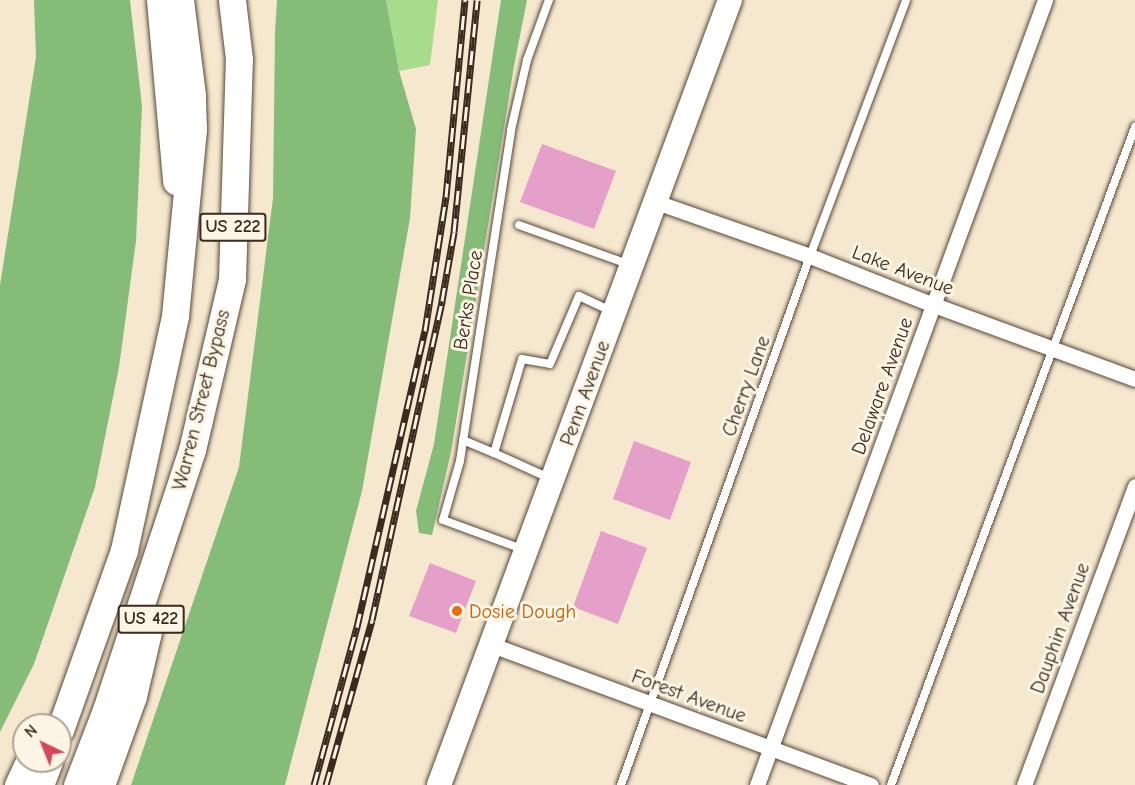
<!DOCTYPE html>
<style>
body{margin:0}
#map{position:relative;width:1135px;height:785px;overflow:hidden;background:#f5e8ce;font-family:"Comic Neue",sans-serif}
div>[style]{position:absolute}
.green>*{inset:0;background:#a7dc8c}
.forest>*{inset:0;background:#85bc78}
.building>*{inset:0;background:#e4a0c9}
.roads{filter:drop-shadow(0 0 2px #574638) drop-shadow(0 0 2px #574638)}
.lane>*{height:8px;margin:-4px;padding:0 4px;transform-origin:4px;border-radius:4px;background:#fff}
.street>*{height:15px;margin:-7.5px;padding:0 7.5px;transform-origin:7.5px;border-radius:7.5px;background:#fff}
.primary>*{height:24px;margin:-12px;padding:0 12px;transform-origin:12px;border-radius:12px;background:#fff}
.highway>*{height:27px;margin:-13.5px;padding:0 13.5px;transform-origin:13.5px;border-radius:13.5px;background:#fff}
.rail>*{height:7px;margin-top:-3.5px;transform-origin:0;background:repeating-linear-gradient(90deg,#fcf5e5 0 14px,#3b2a1e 0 28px);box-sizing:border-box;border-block:2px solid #3b2a1e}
.dots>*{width:16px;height:16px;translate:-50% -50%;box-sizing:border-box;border:3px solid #fcf5e5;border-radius:50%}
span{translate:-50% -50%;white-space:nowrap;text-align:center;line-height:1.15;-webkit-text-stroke:6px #fcf5e5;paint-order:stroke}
.shield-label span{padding:2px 4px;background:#fcf5e5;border:2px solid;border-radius:4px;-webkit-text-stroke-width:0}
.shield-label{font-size:18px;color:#3b2a1e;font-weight:700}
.street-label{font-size:20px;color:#3b2a1e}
.food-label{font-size:20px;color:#c56008}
.left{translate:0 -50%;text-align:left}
.north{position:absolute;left:12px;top:713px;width:60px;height:60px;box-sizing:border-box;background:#fcf5e5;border:2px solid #afa495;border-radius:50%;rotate:317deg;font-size:16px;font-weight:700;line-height:24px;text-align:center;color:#3b2a1e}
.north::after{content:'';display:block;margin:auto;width:21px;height:27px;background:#d1495b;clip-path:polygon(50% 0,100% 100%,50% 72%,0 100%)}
</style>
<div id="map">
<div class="green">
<i style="clip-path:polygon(386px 0,438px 0,430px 65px,399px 71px)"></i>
</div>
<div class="forest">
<i style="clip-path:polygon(34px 0,130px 0,142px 106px,136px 241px,119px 367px,95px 487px,34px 664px,0 732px,0 285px,36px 57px)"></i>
<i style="clip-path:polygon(277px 0,386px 0,399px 71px,416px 129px,410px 218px,362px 491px,285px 785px,131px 785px,239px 467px,273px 198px,275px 33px)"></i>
<i style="clip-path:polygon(501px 0,527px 0,514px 66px,451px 452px,432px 535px,419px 533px,416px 511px,434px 444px)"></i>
</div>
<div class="building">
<i style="clip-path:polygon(542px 144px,616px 171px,594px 229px,520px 202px)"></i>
<i style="clip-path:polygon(634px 441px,691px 462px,670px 520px,613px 499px)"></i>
<i style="clip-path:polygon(601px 531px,647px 548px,618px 624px,573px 607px)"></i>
<i style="clip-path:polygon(430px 563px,476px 581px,456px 633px,409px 616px)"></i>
</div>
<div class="roads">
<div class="lane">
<i style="left:519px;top:225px;width:116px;rotate:19.7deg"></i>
<i style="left:463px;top:440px;width:34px;rotate:23deg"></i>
<i style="left:549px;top:478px;width:60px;rotate:-155.6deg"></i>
<i style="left:494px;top:453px;width:98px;rotate:-73.4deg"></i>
<i style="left:522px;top:359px;width:28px;rotate:10deg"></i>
<i style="left:550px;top:364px;width:74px;rotate:-66.9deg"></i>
<i style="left:579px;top:296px;width:35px;rotate:25deg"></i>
<i style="left:522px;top:549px;width:84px;rotate:-159.8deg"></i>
<i style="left:443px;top:520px;width:61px;rotate:-73.9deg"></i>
<i style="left:460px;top:461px;width:335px;rotate:-81.2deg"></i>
<i style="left:511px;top:130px;width:72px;rotate:-77.1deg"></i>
<i style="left:527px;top:60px;width:64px;rotate:-69.9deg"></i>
<i style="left:621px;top:785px;width:562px;rotate:-70.34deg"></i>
<i style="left:810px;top:256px;width:273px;rotate:-69.4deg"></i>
<i style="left:891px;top:785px;width:702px;rotate:-69.65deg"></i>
</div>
<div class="street">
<i style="left:656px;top:202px;width:163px;rotate:19.3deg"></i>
<i style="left:810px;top:256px;width:133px;rotate:21.6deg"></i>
<i style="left:934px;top:305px;width:214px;rotate:20.2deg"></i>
<i style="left:492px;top:645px;width:404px;rotate:20.3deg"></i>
<i style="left:757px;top:785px;width:836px;rotate:-69.85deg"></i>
<i style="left:1024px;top:785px;width:319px;rotate:-69.6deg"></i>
</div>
<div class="primary">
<i style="left:439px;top:785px;width:837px;rotate:-69.66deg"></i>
</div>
<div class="highway">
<i style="left:160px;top:0;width:182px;rotate:84.9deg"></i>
<i style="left:60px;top:730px;width:191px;rotate:-70.4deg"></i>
<i style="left:124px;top:550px;width:239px;rotate:-77.7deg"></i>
<i style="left:175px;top:316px;width:188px;rotate:-84.5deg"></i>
<i style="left:193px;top:129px;width:34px;rotate:-92deg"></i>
<i style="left:192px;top:95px;width:96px;rotate:-97.2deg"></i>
<i style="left:18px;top:785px;width:26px;rotate:-65deg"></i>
<i style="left:40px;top:785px;width:26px;rotate:-69deg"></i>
<i style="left:77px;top:785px;width:80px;rotate:-68.9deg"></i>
<i style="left:106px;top:710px;width:274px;rotate:-71.7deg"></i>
<i style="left:192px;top:450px;width:176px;rotate:-76.8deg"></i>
<i style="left:232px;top:279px;width:220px;rotate:-88.2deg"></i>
<i style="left:239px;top:59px;width:59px;rotate:-96.8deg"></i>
<i style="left:101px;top:785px;width:95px;rotate:-70.2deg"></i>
<i style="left:133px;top:696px;width:66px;rotate:-76.8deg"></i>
</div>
</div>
<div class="rail">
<i style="left:314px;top:785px;width:164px;rotate:-74.8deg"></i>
<i style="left:357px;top:627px;width:304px;rotate:-77.1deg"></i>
<i style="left:425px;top:331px;width:136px;rotate:-81.1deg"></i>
<i style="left:446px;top:197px;width:198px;rotate:-84.5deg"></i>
<i style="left:326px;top:785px;width:171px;rotate:-74.4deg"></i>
<i style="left:372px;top:620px;width:327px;rotate:-77.6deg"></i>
<i style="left:442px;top:301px;width:70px;rotate:-80.1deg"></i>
<i style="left:454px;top:232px;width:233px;rotate:-84.3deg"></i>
</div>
<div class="dots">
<i style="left:457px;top:611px;background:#e8710a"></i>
</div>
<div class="shield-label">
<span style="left:233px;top:227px">US 222</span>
<span style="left:151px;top:619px">US 422</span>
</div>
<div class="street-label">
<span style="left:903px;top:270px;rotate:21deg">Lake Avenue</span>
<span style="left:468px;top:300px;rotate:-81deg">Berks Place</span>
<span style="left:746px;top:386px;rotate:-70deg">Cherry Lane</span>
<span style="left:882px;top:386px;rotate:-70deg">Delaware Avenue</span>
<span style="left:585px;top:393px;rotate:-70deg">Penn Avenue</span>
<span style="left:201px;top:400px;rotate:-76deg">Warren Street Bypass</span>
<span style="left:1060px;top:628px;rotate:-70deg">Dauphin Avenue</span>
<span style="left:689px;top:696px;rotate:20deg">Forest Avenue</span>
</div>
<div class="food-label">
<span class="left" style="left:469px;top:611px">Dosie Dough</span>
</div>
<div class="north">N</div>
</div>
